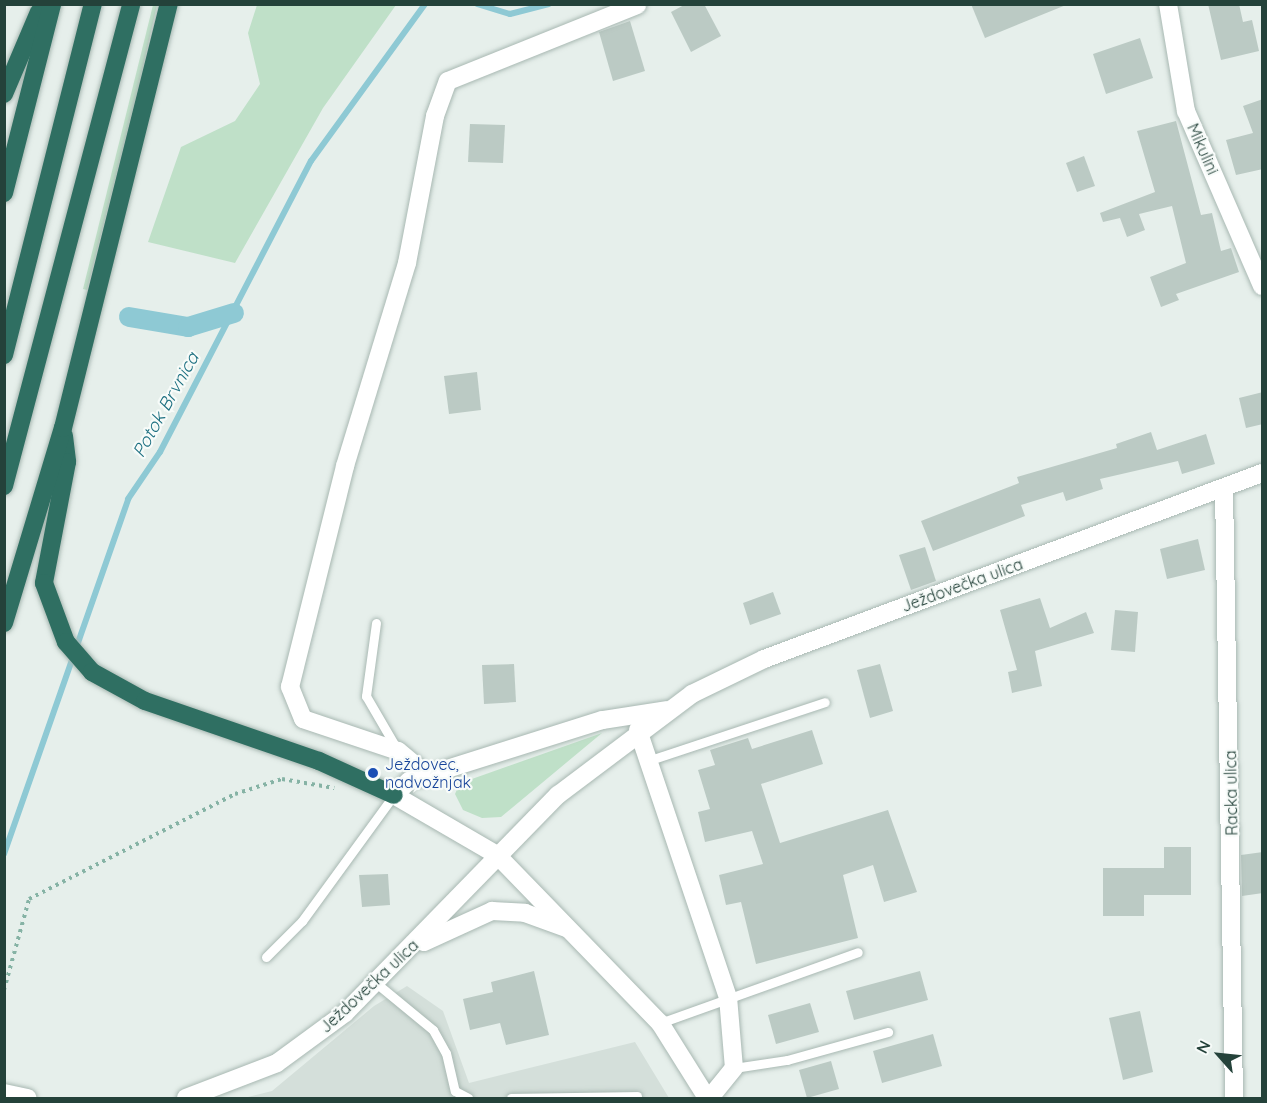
<!DOCTYPE html>
<meta charset="utf-8">
<style>
body{margin:0}
#map{position:relative;width:1267px;height:1103px;overflow:hidden;background:#e6efeb;font-family:Quicksand,sans-serif}
div>[style]{position:absolute}
.built>*{inset:0;background:#d4dfda}
.green>*{inset:0;background:#bfe0c8}
.stream>*{height:6px;margin:-3px;padding:0 3px;transform-origin:3px;border-radius:3px;background:#8ec9d4}
.canal>*{height:20px;margin:-10px;padding:0 10px;transform-origin:10px;border-radius:10px;background:#8ec9d4}
.building>*{inset:0;background:#bbcac4}
.path>*{height:4px;margin-top:-2px;transform-origin:0;background:repeating-linear-gradient(90deg,#86b3a5 0 3px,transparent 0 7.5px)}
.roads{filter:drop-shadow(0 0 2px #a8b8b2) drop-shadow(0 0 2px #a8b8b2)}
.lane>*{height:9px;margin:-4.5px;padding:0 4.5px;transform-origin:4.5px;border-radius:4.5px;background:#fff}
.street>*{height:18px;margin:-9px;padding:0 9px;transform-origin:9px;border-radius:9px;background:#fff}
.secondary>*{height:18px;margin:-9px;padding:0 9px;transform-origin:9px;border-radius:9px;background:#fff}
.highway>*{height:18px;margin:-9px;padding:0 9px;transform-origin:9px;border-radius:9px;background:#2f6f62}
.dots>*{width:16px;height:16px;translate:-50% -50%;box-sizing:border-box;border:3px solid #f7fbf9;border-radius:50%}
span{translate:-50% -50%;white-space:nowrap;text-align:center;line-height:1.15;-webkit-text-stroke:4.5px #f7fbf9;paint-order:stroke}
.street-label{font-size:16px;color:#24423a}
.transit-label{font-size:16px;color:#164399}
.left{translate:0 -50%;text-align:left}
.water-label{font-size:18px;color:#1c6f80;font-style:italic}
.frame{position:absolute;inset:0;border:6px solid #24423a;pointer-events:none}
.north{position:absolute;left:1189px;top:1025px;width:60px;height:60px;-webkit-text-stroke:4px #f7fbf9;paint-order:stroke;rotate:297deg;font-size:16px;font-weight:700;line-height:24px;text-align:center;color:#24423a}
.north::after{content:'';display:block;margin:auto;width:21px;height:27px;background:#24423a;clip-path:polygon(50% 0,100% 100%,50% 72%,0 100%)}
</style>
<div id="map">
<div class="built">
<i style="clip-path:polygon(407px 986px,443px 1011px,469px 1083px,635px 1042px,669px 1098px,244px 1098px,272px 1091px,374px 1006px)"></i>
</div>
<div class="green">
<i style="clip-path:polygon(153px 5px,157px 5px,139px 85px,87px 290px,83px 289px)"></i>
<i style="clip-path:polygon(257px 5px,396px 5px,323px 108px,235px 263px,148px 242px,181px 147px,235px 121px,260px 84px,248px 33px)"></i>
<i style="clip-path:polygon(602px 733px,501px 817px,482px 818px,463px 810px,455px 794px,463px 776px,469px 780px)"></i>
</div>
<div class="stream">
<i style="left:477px;top:4px;width:34px;rotate:17deg"></i>
<i style="left:510px;top:14px;width:40px;rotate:-14.4deg"></i>
<i style="left:4px;top:854px;width:376px;rotate:-70.7deg"></i>
<i style="left:128px;top:499px;width:57px;rotate:-55.8deg"></i>
<i style="left:160px;top:452px;width:328px;rotate:-62.6deg"></i>
<i style="left:311px;top:161px;width:194px;rotate:-54deg"></i>
</div>
<div class="canal">
<i style="left:129px;top:317px;width:60px;rotate:9.6deg"></i>
<i style="left:188px;top:327px;width:48px;rotate:-16.9deg"></i>
</div>
<div class="building">
<i style="clip-path:polygon(686px 4px,704px 4px,721px 36px,691px 52px,671px 12px)"></i>
<i style="clip-path:polygon(971px 4px,1066px 4px,1066px 5px,985px 38px)"></i>
<i style="clip-path:polygon(1208px 4px,1239px 4px,1243px 22px,1252px 20px,1259px 51px,1221px 60px)"></i>
<i style="clip-path:polygon(630px 21px,645px 71px,613px 81px,599px 32px)"></i>
<i style="clip-path:polygon(1140px 38px,1153px 78px,1106px 94px,1093px 54px)"></i>
<i style="clip-path:polygon(1263px 99px,1263px 169px,1236px 175px,1226px 140px,1253px 133px,1243px 106px)"></i>
<i style="clip-path:polygon(1176px 121px,1201px 215px,1212px 213px,1221px 251px,1231px 248px,1239px 272px,1176px 294px,1179px 300px,1161px 307px,1150px 277px,1186px 263px,1172px 206px,1139px 214px,1145px 230px,1127px 237px,1120px 218px,1103px 222px,1100px 213px,1155px 192px,1137px 131px)"></i>
<i style="clip-path:polygon(470px 124px,505px 125px,503px 163px,468px 162px)"></i>
<i style="clip-path:polygon(1084px 156px,1095px 186px,1077px 192px,1066px 163px)"></i>
<i style="clip-path:polygon(477px 372px,481px 410px,449px 414px,444px 376px)"></i>
<i style="clip-path:polygon(1263px 392px,1263px 424px,1246px 428px,1239px 398px)"></i>
<i style="clip-path:polygon(1151px 432px,1157px 450px,1206px 434px,1215px 464px,1182px 474px,1178px 461px,1100px 479px,1103px 489px,1066px 501px,1063px 492px,1021px 505px,1025px 516px,933px 551px,921px 521px,1019px 483px,1017px 477px,1117px 448px,1116px 444px)"></i>
<i style="clip-path:polygon(1198px 539px,1205px 570px,1167px 579px,1160px 549px)"></i>
<i style="clip-path:polygon(925px 547px,936px 581px,911px 590px,899px 555px)"></i>
<i style="clip-path:polygon(773px 592px,781px 614px,750px 625px,743px 603px)"></i>
<i style="clip-path:polygon(1040px 598px,1050px 628px,1086px 612px,1094px 633px,1035px 651px,1042px 686px,1012px 693px,1008px 672px,1017px 670px,1000px 610px)"></i>
<i style="clip-path:polygon(1115px 610px,1138px 612px,1135px 652px,1111px 650px)"></i>
<i style="clip-path:polygon(514px 664px,516px 702px,484px 704px,482px 665px)"></i>
<i style="clip-path:polygon(880px 664px,893px 711px,870px 718px,857px 670px)"></i>
<i style="clip-path:polygon(812px 730px,823px 764px,761px 784px,780px 843px,888px 810px,917px 892px,884px 902px,873px 865px,843px 875px,858px 938px,756px 964px,741px 902px,726px 905px,719px 875px,763px 864px,752px 831px,705px 842px,698px 812px,710px 809px,698px 770px,715px 765px,710px 750px,748px 738px,752px 749px)"></i>
<i style="clip-path:polygon(1164px 847px,1191px 847px,1191px 895px,1144px 895px,1144px 916px,1103px 916px,1103px 868px,1164px 868px)"></i>
<i style="clip-path:polygon(1263px 852px,1263px 893px,1242px 896px,1241px 855px)"></i>
<i style="clip-path:polygon(388px 874px,390px 905px,362px 907px,359px 875px)"></i>
<i style="clip-path:polygon(534px 971px,549px 1035px,506px 1045px,500px 1023px,470px 1030px,463px 999px,493px 992px,491px 982px)"></i>
<i style="clip-path:polygon(920px 971px,928px 1000px,854px 1020px,846px 991px)"></i>
<i style="clip-path:polygon(810px 1003px,819px 1032px,776px 1044px,768px 1015px)"></i>
<i style="clip-path:polygon(1140px 1011px,1153px 1072px,1123px 1080px,1109px 1018px)"></i>
<i style="clip-path:polygon(933px 1034px,942px 1066px,882px 1083px,873px 1051px)"></i>
<i style="clip-path:polygon(831px 1061px,839px 1089px,807px 1098px,799px 1070px)"></i>
</div>
<div class="path">
<i style="left:4px;top:990px;width:94px;rotate:-74.6deg"></i>
<i style="left:29px;top:899px;width:231px;rotate:-27deg"></i>
<i style="left:235px;top:794px;width:49px;rotate:-17.7deg"></i>
<i style="left:282px;top:779px;width:53px;rotate:9.8deg"></i>
</div>
<div class="roads">
<div class="lane">
<i style="left:376px;top:623px;width:74px;rotate:97.8deg"></i>
<i style="left:366px;top:696px;width:64px;rotate:59.8deg"></i>
<i style="left:650px;top:760px;width:184px;rotate:-18.3deg"></i>
<i style="left:266px;top:957px;width:51px;rotate:-45deg"></i>
<i style="left:302px;top:921px;width:156px;rotate:-53.9deg"></i>
<i style="left:376px;top:983px;width:74px;rotate:39.5deg"></i>
<i style="left:433px;top:1030px;width:26px;rotate:61deg"></i>
<i style="left:446px;top:1053px;width:39px;rotate:77deg"></i>
<i style="left:455px;top:1091px;width:15px;rotate:28deg"></i>
<i style="left:660px;top:1023px;width:210px;rotate:-19.7deg"></i>
<i style="left:734px;top:1068px;width:54px;rotate:-8.6deg"></i>
<i style="left:787px;top:1060px;width:105px;rotate:-15.5deg"></i>
<i style="left:511px;top:1098px;width:126px;rotate:-0.9deg"></i>
</div>
<div class="street">
<i style="left:1168px;top:4px;width:109px;rotate:80.5deg"></i>
<i style="left:1186px;top:111px;width:191px;rotate:66.5deg"></i>
<i style="left:1224px;top:488px;width:610px;rotate:89.06deg"></i>
<i style="left:638px;top:730px;width:282px;rotate:71.4deg"></i>
<i style="left:728px;top:997px;width:71px;rotate:85.2deg"></i>
<i style="left:734px;top:1068px;width:38px;rotate:129deg"></i>
<i style="left:428px;top:776px;width:39px;rotate:-140deg"></i>
<i style="left:398px;top:751px;width:100px;rotate:-161.4deg"></i>
<i style="left:303px;top:719px;width:35px;rotate:-112deg"></i>
<i style="left:290px;top:687px;width:228px;rotate:-76deg"></i>
<i style="left:345px;top:466px;width:212px;rotate:-73deg"></i>
<i style="left:407px;top:263px;width:150px;rotate:-79.2deg"></i>
<i style="left:435px;top:116px;width:37px;rotate:-70deg"></i>
<i style="left:448px;top:81px;width:204px;rotate:-21.9deg"></i>
<i style="left:497px;top:855px;width:119px;rotate:-149.8deg"></i>
<i style="left:394px;top:795px;width:21px;rotate:-43deg"></i>
<i style="left:409px;top:781px;width:203px;rotate:-17.5deg"></i>
<i style="left:603px;top:720px;width:65px;rotate:-8.9deg"></i>
</div>
<div class="secondary">
<i style="left:497px;top:855px;width:234px;rotate:45.9deg"></i>
<i style="left:660px;top:1023px;width:89px;rotate:57.9deg"></i>
<i style="left:424px;top:942px;width:75px;rotate:-24.5deg"></i>
<i style="left:492px;top:911px;width:33px;rotate:3deg"></i>
<i style="left:525px;top:913px;width:44px;rotate:20.1deg"></i>
<i style="left:4px;top:1093px;width:24px;rotate:12deg"></i>
<i style="left:186px;top:1098px;width:97px;rotate:-21deg"></i>
<i style="left:277px;top:1063px;width:84px;rotate:-36.3deg"></i>
<i style="left:345px;top:1013px;width:305px;rotate:-45.7deg"></i>
<i style="left:558px;top:795px;width:168px;rotate:-37deg"></i>
<i style="left:692px;top:694px;width:80px;rotate:-25.9deg"></i>
<i style="left:764px;top:659px;width:532px;rotate:-20.48deg"></i>
</div>
<div class="highway">
<i style="left:4px;top:94px;width:89px;rotate:-66.9deg"></i>
<i style="left:4px;top:193px;width:195px;rotate:-75.7deg"></i>
<i style="left:4px;top:355px;width:362px;rotate:-75.8deg"></i>
<i style="left:64px;top:436px;width:26px;rotate:83deg"></i>
<i style="left:67px;top:462px;width:123px;rotate:100.8deg"></i>
<i style="left:44px;top:583px;width:63px;rotate:69.6deg"></i>
<i style="left:66px;top:642px;width:40px;rotate:49deg"></i>
<i style="left:92px;top:672px;width:60px;rotate:28.7deg"></i>
<i style="left:145px;top:701px;width:184px;rotate:19deg"></i>
<i style="left:319px;top:761px;width:82px;rotate:24.4deg"></i>
<i style="left:4px;top:486px;width:498px;rotate:-75.2deg"></i>
<i style="left:4px;top:623px;width:204px;rotate:-73.2deg"></i>
<i style="left:63px;top:428px;width:437px;rotate:-76deg"></i>
</div>
</div>
<div class="dots">
<i style="left:373px;top:773px;background:#1a4fb4"></i>
</div>
<div class="street-label">
<span style="left:1203px;top:149px;rotate:66deg">Mikulini</span>
<span style="left:962px;top:585px;rotate:-20deg">Ježdovečka ulica</span>
<span style="left:1231px;top:793px;rotate:-91deg">Racka ulica</span>
<span style="left:369px;top:986px;rotate:-43deg">Ježdovečka ulica</span>
</div>
<div class="transit-label">
<span class="left" style="left:385px;top:773px">Ježdovec,<br>nadvožnjak</span>
</div>
<div class="water-label">
<span style="left:166px;top:405px;rotate:-61deg">Potok Brvnica</span>
</div>
<div class="frame"></div>
<div class="north">N</div>
</div>
